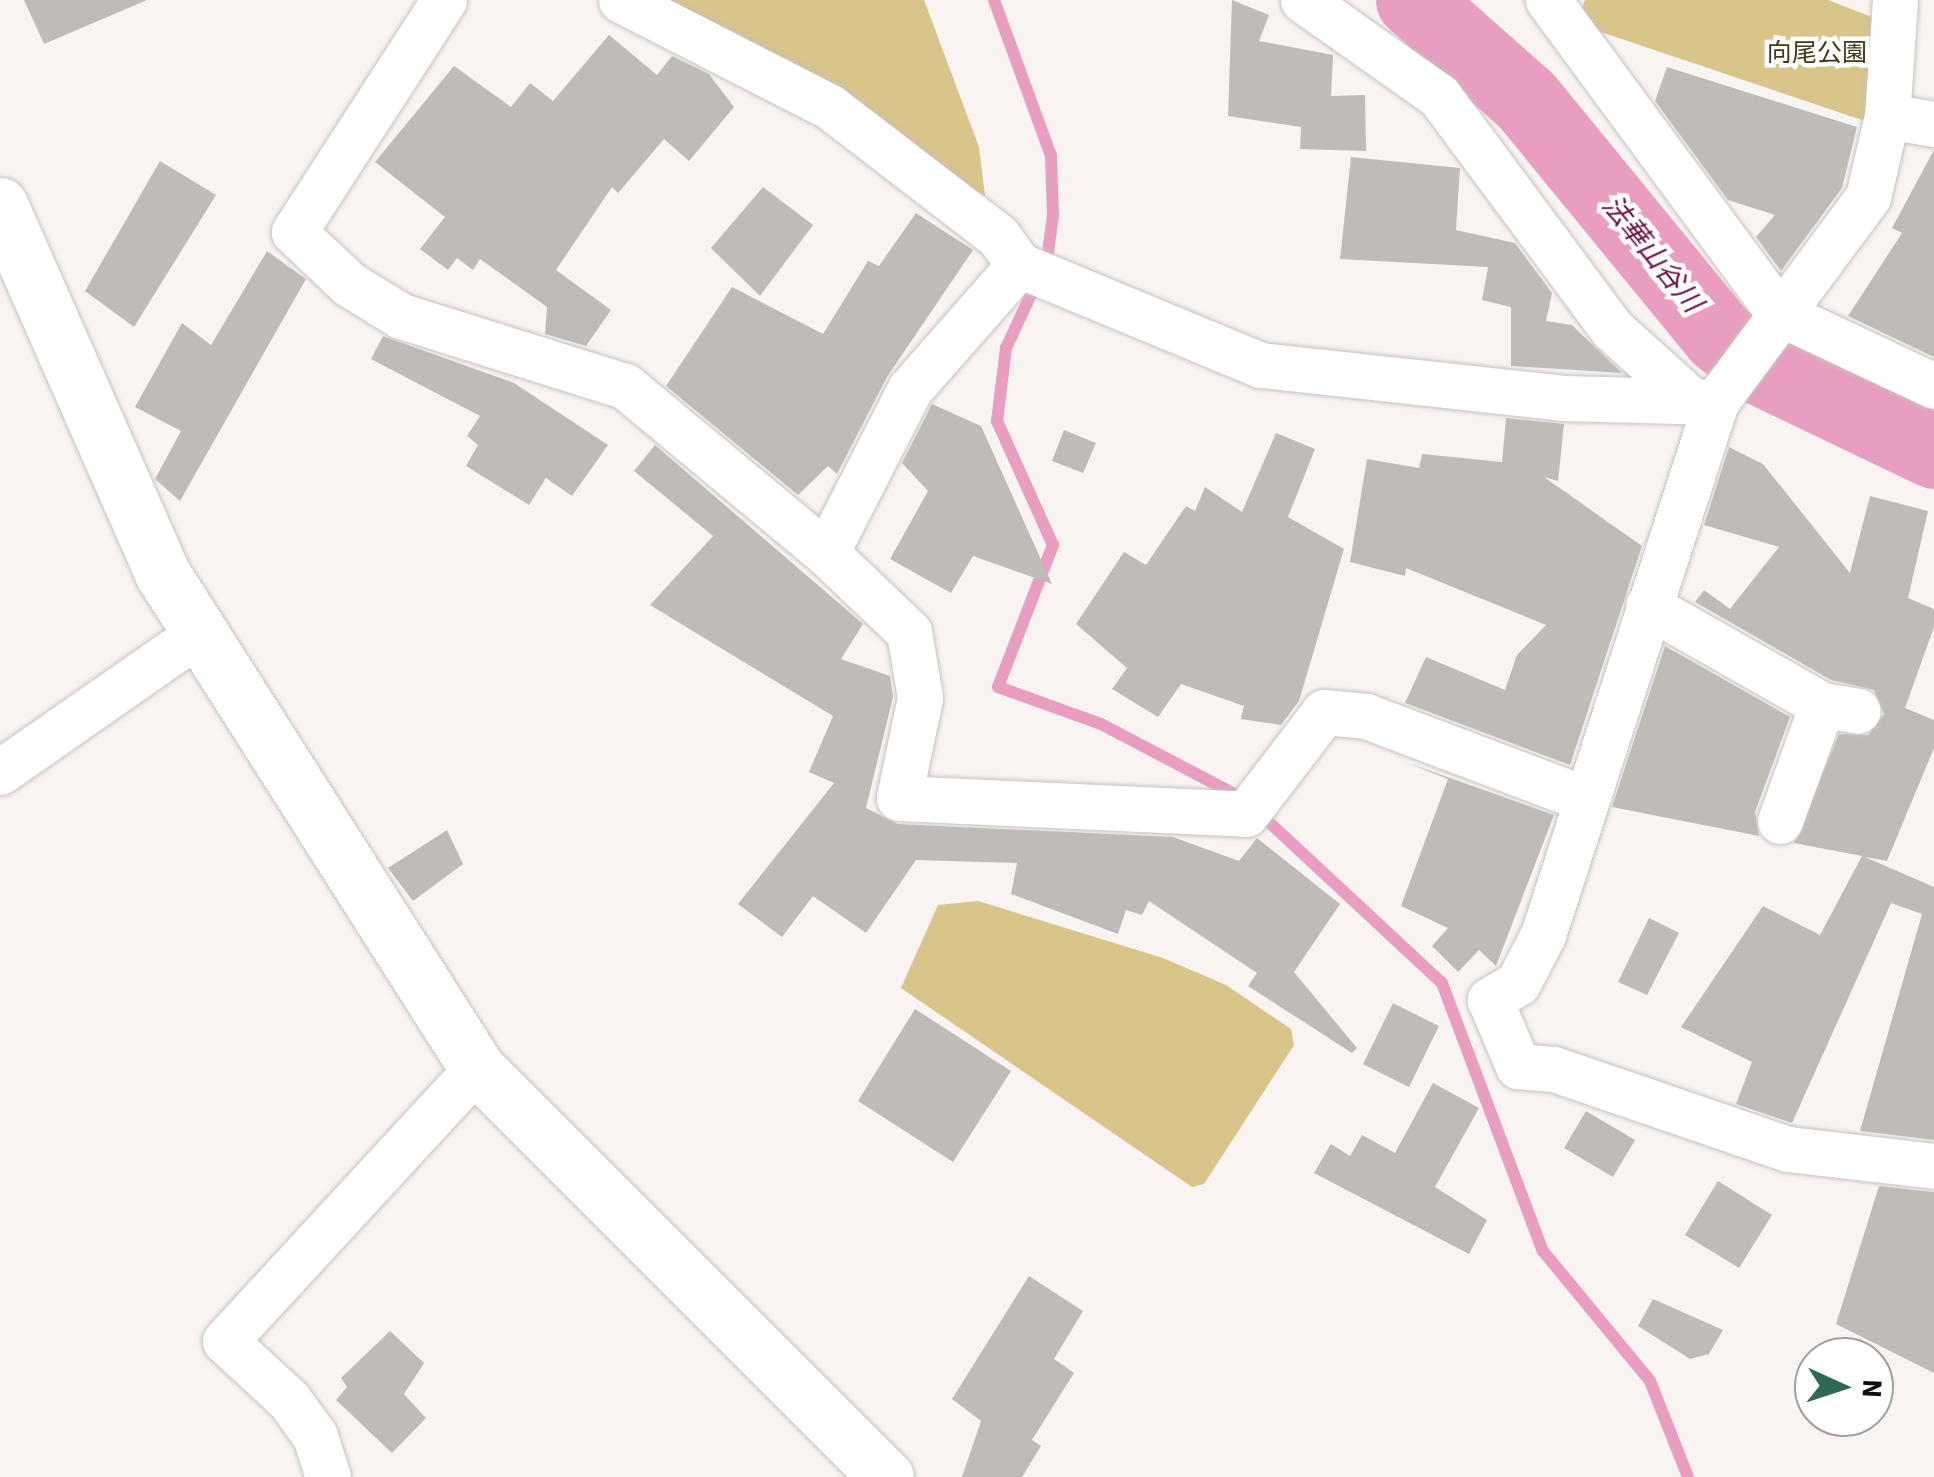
<!DOCTYPE html>
<meta charset="utf-8">
<style>
body{margin:0}
#map{position:relative;width:1934px;height:1477px;overflow:hidden;background:#f9f4f2;font-family:"Source Sans 3","Noto Sans JP",sans-serif}
div>[style]{position:absolute}
.green>*{inset:0;background:#d9c489}
.stream>*{height:12px;margin:-6px;padding:0 6px;transform-origin:6px;border-radius:6px;background:#e99dc1}
.river>*{height:75px;margin:-37.5px;padding:0 37.5px;transform-origin:37.5px;border-radius:37.5px;background:#e99dc1}
.building>*{inset:0;background:#bfbcb8}
.roads{filter:drop-shadow(0 0 2px #c7c2c0) drop-shadow(0 0 2px #c7c2c0)}
.minor>*{height:45px;margin:-22.5px;padding:0 22.5px;transform-origin:22.5px;border-radius:22.5px;background:#fff}
.tertiary>*{height:55px;margin:-27.5px;padding:0 27.5px;transform-origin:27.5px;border-radius:27.5px;background:#fff}
span{translate:-50% -50%;white-space:nowrap;text-align:center;line-height:1.15;-webkit-text-stroke:9px #fff;paint-order:stroke}
.park-label{font-size:25px;color:#423715}
.water-label{font-size:28px;color:#6a1247;font-style:italic}
.north{position:absolute;left:1794px;top:1337px;width:100px;height:100px;box-sizing:border-box;background:#fff;border:2px solid #9f9f9f;border-radius:50%;rotate:93deg;font-size:28px;font-weight:700;line-height:40px;text-align:center;color:#100f0e}
.north::after{content:'';display:block;margin:auto;width:35px;height:45px;background:#2e6953;clip-path:polygon(50% 0,100% 100%,50% 72%,0 100%)}
</style>
<div id="map">
<div class="green">
<i style="clip-path:polygon(630px 0,924px 0,979px 147px,985px 196px)"></i>
<i style="clip-path:polygon(1585px 0,1828px 0,1877px 19px,1868px 122px,1577px 24px)"></i>
<i style="clip-path:polygon(978px 901px,1163px 958px,1226px 985px,1291px 1029px,1294px 1045px,1204px 1184px,1192px 1187px,901px 988px,938px 905px)"></i>
</div>
<div class="stream">
<i style="left:994px;top:0;width:166px;rotate:69.9deg"></i>
<i style="left:1051px;top:156px;width:59px;rotate:88.1deg"></i>
<i style="left:1053px;top:215px;width:45px;rotate:97.6deg"></i>
<i style="left:1047px;top:260px;width:97px;rotate:115deg"></i>
<i style="left:1006px;top:348px;width:74px;rotate:97deg"></i>
<i style="left:997px;top:421px;width:136px;rotate:65.7deg"></i>
<i style="left:1053px;top:545px;width:152px;rotate:111.2deg"></i>
<i style="left:998px;top:687px;width:109px;rotate:19.8deg"></i>
<i style="left:1101px;top:724px;width:161px;rotate:27.7deg"></i>
<i style="left:1244px;top:799px;width:270px;rotate:42.9deg"></i>
<i style="left:1442px;top:983px;width:286px;rotate:69.4deg"></i>
<i style="left:1543px;top:1251px;width:168px;rotate:50.5deg"></i>
<i style="left:1650px;top:1381px;width:103px;rotate:68.4deg"></i>
</div>
<div class="river">
<i style="left:1413px;top:0;width:151px;rotate:41.5deg"></i>
<i style="left:1526px;top:100px;width:305px;rotate:50.7deg"></i>
<i style="left:1719px;top:336px;width:53px;rotate:37.3deg"></i>
<i style="left:1761px;top:368px;width:192px;rotate:25.6deg"></i>
</div>
<div class="building">
<i style="clip-path:polygon(24px 0,147px 0,44px 44px)"></i>
<i style="clip-path:polygon(1232px 0,1269px 15px,1259px 41px,1333px 55px,1331px 96px,1365px 95px,1366px 151px,1300px 149px,1301px 127px,1228px 116px)"></i>
<i style="clip-path:polygon(609px 35px,657px 75px,672px 56px,709px 74px,734px 107px,689px 161px,664px 139px,618px 193px,612px 187px,556px 270px,611px 310px,586px 346px,545px 334px,547px 307px,480px 259px,473px 270px,457px 258px,448px 270px,420px 249px,445px 217px,375px 162px,454px 66px,511px 107px,530px 83px,553px 101px)"></i>
<i style="clip-path:polygon(1667px 67px,1857px 127px,1842px 188px,1781px 271px,1756px 237px,1775px 215px,1728px 200px,1655px 101px)"></i>
<i style="clip-path:polygon(1934px 150px,1934px 357px,1848px 316px,1902px 233px,1892px 228px)"></i>
<i style="clip-path:polygon(1351px 157px,1460px 168px,1456px 230px,1515px 243px,1552px 293px,1546px 321px,1572px 325px,1622px 373px,1511px 366px,1511px 307px,1482px 300px,1488px 267px,1340px 259px)"></i>
<i style="clip-path:polygon(160px 161px,216px 195px,134px 327px,85px 291px)"></i>
<i style="clip-path:polygon(763px 187px,813px 225px,760px 296px,711px 248px)"></i>
<i style="clip-path:polygon(916px 213px,973px 250px,887px 377px,837px 474px,828px 466px,798px 495px,666px 386px,732px 287px,823px 334px,868px 261px,879px 266px)"></i>
<i style="clip-path:polygon(267px 251px,306px 279px,180px 501px,155px 479px,181px 431px,135px 407px,182px 323px,211px 345px)"></i>
<i style="clip-path:polygon(383px 336px,514px 383px,608px 445px,572px 496px,546px 478px,529px 505px,466px 466px,478px 445px,467px 436px,480px 416px,371px 359px)"></i>
<i style="clip-path:polygon(932px 404px,981px 426px,1052px 584px,973px 556px,951px 593px,890px 559px,928px 491px,902px 463px)"></i>
<i style="clip-path:polygon(1506px 418px,1564px 424px,1558px 481px,1544px 477px,1642px 546px,1570px 765px,1405px 703px,1426px 657px,1505px 690px,1517px 655px,1546px 625px,1406px 568px,1405px 576px,1350px 562px,1367px 459px,1419px 468px,1422px 454px,1502px 462px)"></i>
<i style="clip-path:polygon(1064px 430px,1096px 443px,1083px 473px,1052px 461px)"></i>
<i style="clip-path:polygon(1276px 433px,1315px 449px,1288px 517px,1344px 549px,1299px 701px,1281px 725px,1241px 719px,1244px 706px,1181px 684px,1158px 717px,1112px 689px,1127px 668px,1076px 624px,1124px 552px,1146px 565px,1186px 506px,1195px 511px,1205px 487px,1242px 512px)"></i>
<i style="clip-path:polygon(655px 445px,863px 624px,841px 659px,890px 676px,893px 697px,866px 808px,898px 824px,1173px 837px,1239px 861px,1257px 838px,1340px 904px,1294px 972px,1357px 1048px,1352px 1053px,1248px 986px,1257px 973px,1149px 901px,1142px 915px,1126px 910px,1118px 934px,1011px 894px,1017px 863px,916px 860px,866px 933px,813px 896px,782px 937px,738px 904px,834px 783px,809px 772px,833px 716px,650px 605px,713px 536px,634px 471px)"></i>
<i style="clip-path:polygon(1729px 447px,1763px 464px,1850px 573px,1870px 496px,1928px 511px,1908px 598px,1934px 609px,1934px 627px,1905px 708px,1934px 720px,1934px 748px,1887px 861px,1865px 857px,1934px 887px,1934px 1140px,1860px 1131px,1922px 914px,1891px 903px,1792px 1123px,1736px 1104px,1752px 1062px,1681px 1027px,1763px 906px,1820px 935px,1862px 856px,1794px 843px,1839px 734px,1868px 735px,1884px 714px,1874px 690px,1831px 680px,1695px 602px,1704px 590px,1730px 609px,1779px 547px,1704px 525px)"></i>
<i style="clip-path:polygon(1665px 646px,1790px 717px,1755px 812px,1759px 836px,1612px 807px)"></i>
<i style="clip-path:polygon(1405px 762px,1554px 815px,1496px 966px,1479px 950px,1458px 972px,1432px 946px,1448px 928px,1401px 906px,1448px 779px)"></i>
<i style="clip-path:polygon(447px 830px,463px 864px,413px 901px,388px 868px)"></i>
<i style="clip-path:polygon(1649px 918px,1679px 933px,1647px 995px,1618px 982px)"></i>
<i style="clip-path:polygon(1393px 1003px,1439px 1026px,1409px 1087px,1363px 1064px)"></i>
<i style="clip-path:polygon(915px 1009px,1011px 1071px,953px 1162px,858px 1101px)"></i>
<i style="clip-path:polygon(1433px 1083px,1479px 1108px,1435px 1187px,1487px 1220px,1469px 1254px,1314px 1173px,1331px 1144px,1350px 1156px,1362px 1135px,1395px 1153px)"></i>
<i style="clip-path:polygon(1586px 1111px,1635px 1140px,1613px 1177px,1564px 1148px)"></i>
<i style="clip-path:polygon(1718px 1181px,1772px 1215px,1739px 1268px,1685px 1235px)"></i>
<i style="clip-path:polygon(1879px 1186px,1934px 1192px,1934px 1373px,1836px 1324px)"></i>
<i style="clip-path:polygon(1029px 1276px,1083px 1311px,1054px 1359px,1074px 1373px,1032px 1440px,1041px 1446px,1022px 1477px,962px 1477px,981px 1421px,952px 1399px)"></i>
<i style="clip-path:polygon(1653px 1299px,1723px 1330px,1709px 1354px,1690px 1359px,1638px 1326px)"></i>
<i style="clip-path:polygon(390px 1331px,424px 1363px,404px 1394px,426px 1418px,392px 1453px,336px 1400px,347px 1387px,341px 1378px)"></i>
</div>
<div class="roads">
<div class="minor">
<i style="left:444px;top:0;width:276px;rotate:122.9deg"></i>
<i style="left:294px;top:232px;width:76px;rotate:43.4deg"></i>
<i style="left:349px;top:284px;width:61px;rotate:31.6deg"></i>
<i style="left:401px;top:316px;width:235px;rotate:17.4deg"></i>
<i style="left:625px;top:386px;width:261px;rotate:39.7deg"></i>
<i style="left:826px;top:553px;width:115px;rotate:43.6deg"></i>
<i style="left:909px;top:632px;width:67px;rotate:80.5deg"></i>
<i style="left:920px;top:698px;width:102px;rotate:101.9deg"></i>
<i style="left:899px;top:798px;width:347px;rotate:2.6deg"></i>
<i style="left:1246px;top:814px;width:128px;rotate:-52.6deg"></i>
<i style="left:1324px;top:712px;width:42px;rotate:5.4deg"></i>
<i style="left:1366px;top:716px;width:232px;rotate:20.7deg"></i>
<i style="left:621px;top:0;width:235px;rotate:27.1deg"></i>
<i style="left:830px;top:107px;width:212px;rotate:37.5deg"></i>
<i style="left:998px;top:236px;width:36px;rotate:54deg"></i>
<i style="left:1019px;top:265px;width:262px;rotate:22.5deg"></i>
<i style="left:1261px;top:365px;width:304px;rotate:6.2deg"></i>
<i style="left:1563px;top:398px;width:153px;rotate:1.5deg"></i>
<i style="left:1303px;top:0;width:166px;rotate:35.2deg"></i>
<i style="left:1439px;top:96px;width:290px;rotate:53.4deg"></i>
<i style="left:1612px;top:329px;width:108px;rotate:42deg"></i>
<i style="left:1548px;top:0;width:389px;rotate:53.6deg"></i>
<i style="left:1779px;top:313px;width:171px;rotate:25.2deg"></i>
<i style="left:1895px;top:0;width:116px;rotate:93.9deg"></i>
<i style="left:1887px;top:116px;width:83px;rotate:103.2deg"></i>
<i style="left:1868px;top:197px;width:255px;rotate:126.6deg"></i>
<i style="left:1716px;top:402px;width:560px;rotate:107.98deg"></i>
<i style="left:1543px;top:935px;width:54px;rotate:117.5deg"></i>
<i style="left:1518px;top:983px;width:33px;rotate:149deg"></i>
<i style="left:1490px;top:1000px;width:72px;rotate:67deg"></i>
<i style="left:1518px;top:1066px;width:36px;rotate:5deg"></i>
<i style="left:1554px;top:1069px;width:247px;rotate:18.9deg"></i>
<i style="left:1788px;top:1149px;width:147px;rotate:6.6deg"></i>
<i style="left:1887px;top:116px;width:48px;rotate:9.7deg"></i>
<i style="left:826px;top:553px;width:184px;rotate:-62.9deg"></i>
<i style="left:910px;top:389px;width:165px;rotate:-48.7deg"></i>
<i style="left:1648px;top:606px;width:200px;rotate:29.6deg"></i>
<i style="left:1822px;top:705px;width:36px;rotate:9deg"></i>
<i style="left:0;top:772px;width:243px;rotate:-34.9deg"></i>
<i style="left:1780px;top:821px;width:123px;rotate:-70.1deg"></i>
<i style="left:328px;top:1477px;width:43px;rotate:-107.6deg"></i>
<i style="left:315px;top:1436px;width:44px;rotate:-125.8deg"></i>
<i style="left:289px;top:1400px;width:87px;rotate:-137.3deg"></i>
<i style="left:225px;top:1341px;width:372px;rotate:-47.3deg"></i>
</div>
<div class="tertiary">
<i style="left:0;top:205px;width:402px;rotate:66.2deg"></i>
<i style="left:162px;top:573px;width:587px;rotate:57.53deg"></i>
<i style="left:477px;top:1068px;width:578px;rotate:45deg"></i>
</div>
</div>
<div class="park-label">
<span style="left:1817px;top:53px">向尾公園</span>
</div>
<div class="water-label">
<span style="left:1652px;top:254px;rotate:51deg">法華山谷川</span>
</div>
<div class="north">N</div>
</div>
